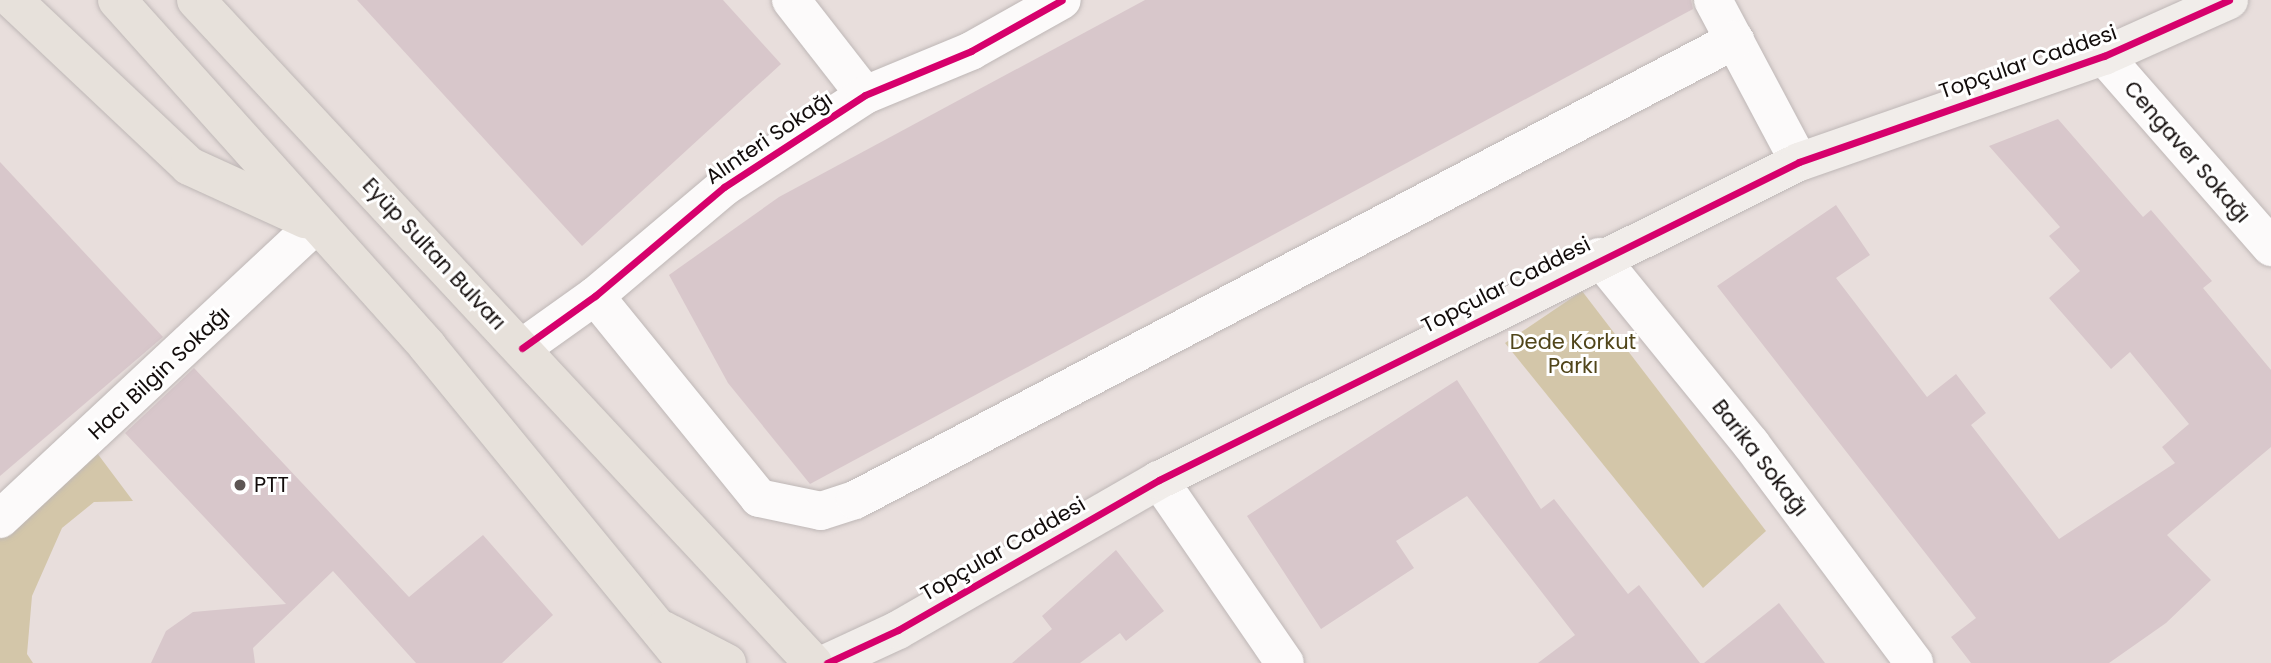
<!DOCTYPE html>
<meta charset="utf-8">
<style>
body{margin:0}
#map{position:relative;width:2271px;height:663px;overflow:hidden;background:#e8dedc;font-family:Poppins,sans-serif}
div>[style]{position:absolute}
.green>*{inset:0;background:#d3c6a9}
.building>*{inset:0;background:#d8c7cb}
.roads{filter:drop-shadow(0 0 2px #beb7b6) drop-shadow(0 0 2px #beb7b6)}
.street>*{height:38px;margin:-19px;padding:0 19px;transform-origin:19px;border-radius:19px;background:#fcfafa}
.secondary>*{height:38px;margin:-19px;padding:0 19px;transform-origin:19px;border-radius:19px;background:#f1edea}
.primary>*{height:38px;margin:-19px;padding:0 19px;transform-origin:19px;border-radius:19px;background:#e7e1db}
.cycleway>*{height:7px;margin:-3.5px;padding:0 3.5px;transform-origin:3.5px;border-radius:3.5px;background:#d6006c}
.dots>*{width:19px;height:19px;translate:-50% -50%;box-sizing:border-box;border:4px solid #fff;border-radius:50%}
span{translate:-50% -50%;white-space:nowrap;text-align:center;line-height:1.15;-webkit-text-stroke:6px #fff;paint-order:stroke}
.street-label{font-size:21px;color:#120c0b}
.park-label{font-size:21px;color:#50451a}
.poi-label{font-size:21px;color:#120c0b}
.left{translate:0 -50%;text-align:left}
</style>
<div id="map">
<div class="green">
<i style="clip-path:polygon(1582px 291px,1766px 531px,1703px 588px,1505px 343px)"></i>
<i style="clip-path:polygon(94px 449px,133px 501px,94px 502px,62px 528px,32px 596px,27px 654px,33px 663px,0 663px,0 535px)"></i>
</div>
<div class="building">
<i style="clip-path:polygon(357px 0,723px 0,781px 64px,582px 246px)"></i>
<i style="clip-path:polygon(1145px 0,1691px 0,1693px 9px,810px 484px,728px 383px,669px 275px,779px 197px)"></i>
<i style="clip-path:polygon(2058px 119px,2143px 217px,2151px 210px,2212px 281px,2203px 288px,2271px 370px,2271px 447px,2167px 535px,2211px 580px,2166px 623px,2109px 663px,1971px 663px,1951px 637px,1976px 618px,1717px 286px,1836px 205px,1870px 255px,1836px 278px,1927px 397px,1956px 374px,1986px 413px,1971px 425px,2059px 539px,2175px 463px,2162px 447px,2189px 424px,2130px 352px,2111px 369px,2049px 298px,2080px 271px,2049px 236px,2060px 227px,1989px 146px)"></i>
<i style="clip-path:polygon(0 162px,163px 337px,0 476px)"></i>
<i style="clip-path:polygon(194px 368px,409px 597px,483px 535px,553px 615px,502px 663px,416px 663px,333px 571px,253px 648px,255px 663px,151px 663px,166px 631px,193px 612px,286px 604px,125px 433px)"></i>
<i style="clip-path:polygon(1457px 380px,1541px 509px,1554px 499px,1628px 594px,1639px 585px,1700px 663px,1538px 663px,1575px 635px,1467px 496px,1396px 541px,1414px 568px,1321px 629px,1247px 516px)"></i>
<i style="clip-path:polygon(1116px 550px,1164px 611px,1126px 641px,1120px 633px,1080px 663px,1012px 663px,1052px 629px,1042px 616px)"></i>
<i style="clip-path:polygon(1779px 603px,1825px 663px,1704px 663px)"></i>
</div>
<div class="roads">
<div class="street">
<i style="left:791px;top:0;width:120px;rotate:52.1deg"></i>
<i style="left:1713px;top:0;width:183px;rotate:62deg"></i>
<i style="left:2104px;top:56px;width:254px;rotate:48.8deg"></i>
<i style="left:1599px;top:257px;width:241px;rotate:50.9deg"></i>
<i style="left:1751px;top:444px;width:273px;rotate:53.3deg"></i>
<i style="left:595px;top:296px;width:260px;rotate:50.9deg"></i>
<i style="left:759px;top:498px;width:63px;rotate:11.8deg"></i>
<i style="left:821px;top:511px;width:36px;rotate:-18deg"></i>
<i style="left:855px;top:500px;width:993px;rotate:-27.6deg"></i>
<i style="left:522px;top:348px;width:90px;rotate:-35.5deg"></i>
<i style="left:595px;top:296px;width:169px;rotate:-40.2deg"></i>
<i style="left:724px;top:187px;width:168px;rotate:-33.1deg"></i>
<i style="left:865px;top:95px;width:115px;rotate:-22.5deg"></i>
<i style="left:971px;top:51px;width:104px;rotate:-29.3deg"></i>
<i style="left:1159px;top:480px;width:222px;rotate:55.5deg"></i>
<i style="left:0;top:519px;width:432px;rotate:-43deg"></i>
</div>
<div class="secondary">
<i style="left:827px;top:663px;width:78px;rotate:-24.9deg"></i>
<i style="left:898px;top:630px;width:301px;rotate:-29.9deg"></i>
<i style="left:1159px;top:480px;width:715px;rotate:-26.42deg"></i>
<i style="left:1799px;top:162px;width:323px;rotate:-19.2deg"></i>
<i style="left:2104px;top:56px;width:137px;rotate:-24.1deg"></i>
</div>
<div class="primary">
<i style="left:13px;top:0;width:242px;rotate:43.3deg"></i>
<i style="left:189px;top:166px;width:128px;rotate:24.6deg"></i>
<i style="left:117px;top:0;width:465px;rotate:48.1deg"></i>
<i style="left:427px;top:346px;width:409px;rotate:50.7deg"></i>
<i style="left:196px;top:0;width:906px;rotate:47.06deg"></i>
<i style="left:663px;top:630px;width:72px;rotate:27.3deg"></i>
</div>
</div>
<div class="cycleway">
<i style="left:522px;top:348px;width:90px;rotate:-35.5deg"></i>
<i style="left:595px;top:296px;width:169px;rotate:-40.2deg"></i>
<i style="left:724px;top:187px;width:168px;rotate:-33.1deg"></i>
<i style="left:865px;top:95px;width:115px;rotate:-22.5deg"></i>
<i style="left:971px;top:51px;width:104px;rotate:-29.3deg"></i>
<i style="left:827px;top:663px;width:78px;rotate:-24.9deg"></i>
<i style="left:898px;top:630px;width:301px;rotate:-29.9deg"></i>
<i style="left:1159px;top:480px;width:715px;rotate:-26.42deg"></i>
<i style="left:1799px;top:162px;width:323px;rotate:-19.2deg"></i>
<i style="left:2104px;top:56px;width:137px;rotate:-24.1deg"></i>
</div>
<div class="dots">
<i style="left:240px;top:485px;background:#5d5654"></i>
</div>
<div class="street-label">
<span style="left:2028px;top:62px;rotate:-19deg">Topçular Caddesi</span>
<span style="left:769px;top:138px;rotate:-34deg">Alınteri Sokağı</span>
<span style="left:2187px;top:152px;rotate:49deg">Cengaver Sokağı</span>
<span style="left:434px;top:254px;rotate:47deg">Eyüp Sultan Bulvarı</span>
<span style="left:1506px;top:285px;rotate:-27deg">Topçular Caddesi</span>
<span style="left:159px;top:373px;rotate:-43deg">Hacı Bilgin Sokağı</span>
<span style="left:1760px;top:458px;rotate:52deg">Barika Sokağı</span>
<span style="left:1003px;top:549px;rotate:-30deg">Topçular Caddesi</span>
</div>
<div class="park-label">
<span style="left:1573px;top:354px">Dede Korkut<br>Parkı</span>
</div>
<div class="poi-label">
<span class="left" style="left:254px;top:485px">PTT</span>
</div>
</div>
